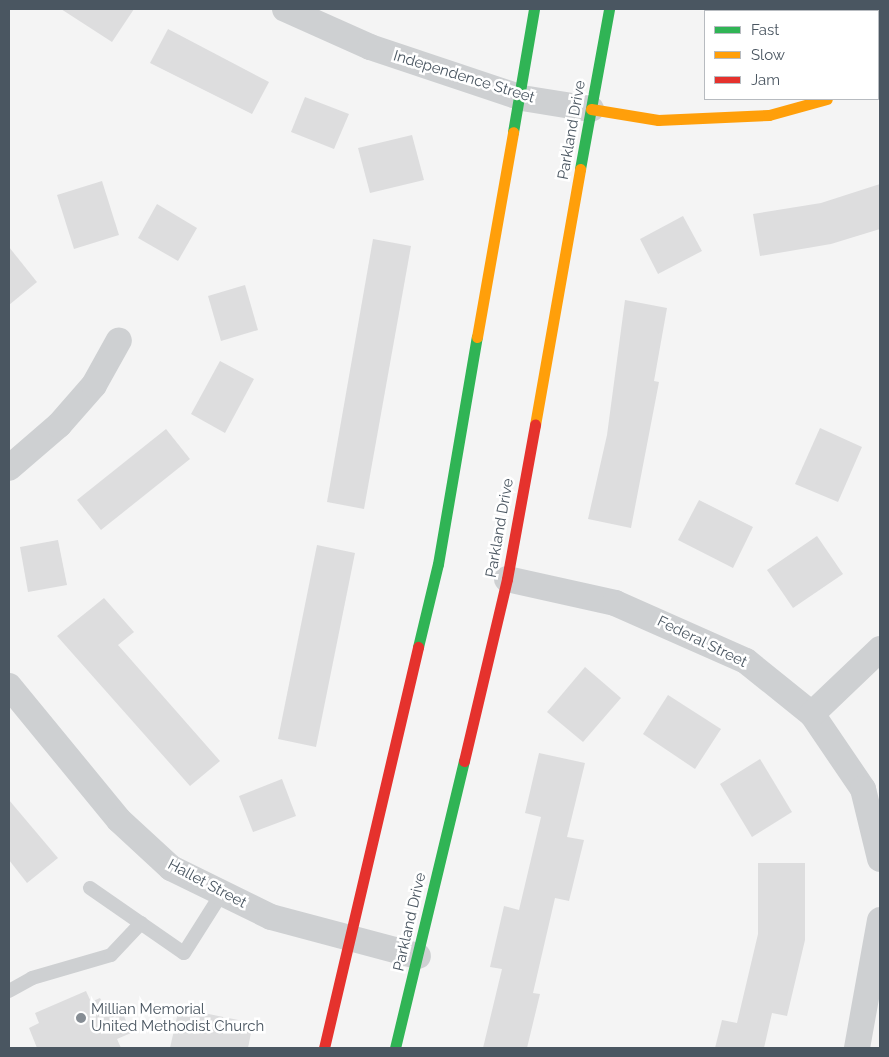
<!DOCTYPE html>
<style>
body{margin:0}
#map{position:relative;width:889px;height:1057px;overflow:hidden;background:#f4f4f4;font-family:Raleway,sans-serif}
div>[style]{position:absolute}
.building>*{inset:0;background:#ddddde}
.lane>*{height:14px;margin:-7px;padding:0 7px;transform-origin:7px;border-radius:7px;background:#ced0d2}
.street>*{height:26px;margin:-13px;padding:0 13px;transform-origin:13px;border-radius:13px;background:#ced0d2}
.fast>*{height:11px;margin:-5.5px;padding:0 5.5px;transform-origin:5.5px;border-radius:5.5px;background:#30b455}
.slow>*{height:11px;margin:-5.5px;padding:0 5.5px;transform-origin:5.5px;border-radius:5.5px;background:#ff9f0a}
.jam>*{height:11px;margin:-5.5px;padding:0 5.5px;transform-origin:5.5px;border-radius:5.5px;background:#e5322d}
.dots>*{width:14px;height:14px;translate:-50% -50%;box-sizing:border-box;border:2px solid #fff;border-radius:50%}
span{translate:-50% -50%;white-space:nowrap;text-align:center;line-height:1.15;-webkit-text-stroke:5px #fff;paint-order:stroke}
.street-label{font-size:15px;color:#4a5661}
.poi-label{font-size:15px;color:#4a5661}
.left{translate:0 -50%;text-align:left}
.frame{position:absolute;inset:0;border:10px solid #4a5661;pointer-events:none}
.legend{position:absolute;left:704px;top:10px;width:175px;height:90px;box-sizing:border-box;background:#fff;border:1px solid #b7bbc0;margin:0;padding:6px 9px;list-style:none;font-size:15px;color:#4a5661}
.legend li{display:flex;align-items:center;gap:10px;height:25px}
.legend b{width:25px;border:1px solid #b7bbc0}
</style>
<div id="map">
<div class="building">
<i style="clip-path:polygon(61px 9px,134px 9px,112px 42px)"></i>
<i style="clip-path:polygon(168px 29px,269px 82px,252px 114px,150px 63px)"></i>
<i style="clip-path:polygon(305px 97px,349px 114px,334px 149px,291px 132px)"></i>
<i style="clip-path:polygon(412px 135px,424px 180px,370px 193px,358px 148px)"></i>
<i style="clip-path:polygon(102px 181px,119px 235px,74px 249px,57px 195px)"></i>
<i style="clip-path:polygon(880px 184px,880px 229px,831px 244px,760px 256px,753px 214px,821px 203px)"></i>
<i style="clip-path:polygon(157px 204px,197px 228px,178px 261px,138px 238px)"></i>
<i style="clip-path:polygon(683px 216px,702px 251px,658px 274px,640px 239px)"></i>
<i style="clip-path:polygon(373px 239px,411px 246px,364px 509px,327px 502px)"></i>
<i style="clip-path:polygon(9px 247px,37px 282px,9px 305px)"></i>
<i style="clip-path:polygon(245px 285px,258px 330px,221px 341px,208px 296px)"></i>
<i style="clip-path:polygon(625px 300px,667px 308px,654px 381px,659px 382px,631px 528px,588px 519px,607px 435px)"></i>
<i style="clip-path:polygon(220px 361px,254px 379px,225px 433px,191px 414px)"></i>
<i style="clip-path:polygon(820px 428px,862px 447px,838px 502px,795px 484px)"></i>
<i style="clip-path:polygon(166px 429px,190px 459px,101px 530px,77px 500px)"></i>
<i style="clip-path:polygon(699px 500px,753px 527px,733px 568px,678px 540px)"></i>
<i style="clip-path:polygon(817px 536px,843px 574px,793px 608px,767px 570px)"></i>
<i style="clip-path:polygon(58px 540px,67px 585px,28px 592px,20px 547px)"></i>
<i style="clip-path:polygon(317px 545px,355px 553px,316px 747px,278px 739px)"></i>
<i style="clip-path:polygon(104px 598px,134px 632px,118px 645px,220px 761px,190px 786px,57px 636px)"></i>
<i style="clip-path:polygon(585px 667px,621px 698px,583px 742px,547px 712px)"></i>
<i style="clip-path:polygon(668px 695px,721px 729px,695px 769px,643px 734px)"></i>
<i style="clip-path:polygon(539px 753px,585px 763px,567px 837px,584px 840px,569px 901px,555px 898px,533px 993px,540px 994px,527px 1048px,483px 1048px,502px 969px,490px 967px,504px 906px,519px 910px,541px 817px,525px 813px)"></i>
<i style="clip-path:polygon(760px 759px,792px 812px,752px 837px,720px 784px)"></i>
<i style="clip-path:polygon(282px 779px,296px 816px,253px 832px,239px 796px)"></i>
<i style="clip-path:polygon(9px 800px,58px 858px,27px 883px,9px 860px)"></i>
<i style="clip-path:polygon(758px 863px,805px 863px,805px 940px,787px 1016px,772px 1013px,764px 1048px,715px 1048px,722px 1020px,737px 1023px,758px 934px)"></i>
<i style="clip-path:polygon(86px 991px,91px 1002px,100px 998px,106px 1010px,119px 1004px,131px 1033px,117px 1039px,121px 1048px,37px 1048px,29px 1028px,39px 1023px,35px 1013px)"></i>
<i style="clip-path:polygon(179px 1008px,253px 1023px,248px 1048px,170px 1048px)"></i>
</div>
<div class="lane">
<i style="left:90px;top:888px;width:114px;rotate:34.7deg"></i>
<i style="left:184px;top:953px;width:71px;rotate:-57.7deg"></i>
<i style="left:9px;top:991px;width:26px;rotate:-29deg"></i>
<i style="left:32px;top:978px;width:82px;rotate:-16.2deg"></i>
<i style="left:111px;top:955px;width:44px;rotate:-46.8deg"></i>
</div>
<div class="street">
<i style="left:285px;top:9px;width:93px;rotate:24.1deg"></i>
<i style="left:370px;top:47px;width:160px;rotate:18.5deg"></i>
<i style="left:522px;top:98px;width:70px;rotate:9.1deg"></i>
<i style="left:9px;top:468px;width:66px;rotate:-40.7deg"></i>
<i style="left:59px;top:425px;width:53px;rotate:-48.8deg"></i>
<i style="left:94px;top:385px;width:51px;rotate:-60.9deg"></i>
<i style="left:507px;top:579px;width:111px;rotate:12.5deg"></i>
<i style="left:615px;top:603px;width:143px;rotate:23.9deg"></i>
<i style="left:746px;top:661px;width:85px;rotate:38.8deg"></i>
<i style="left:812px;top:714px;width:91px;rotate:55.8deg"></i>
<i style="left:863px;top:789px;width:72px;rotate:76.3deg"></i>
<i style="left:9px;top:686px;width:173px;rotate:50.6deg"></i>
<i style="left:119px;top:820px;width:71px;rotate:42.7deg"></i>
<i style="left:171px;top:868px;width:111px;rotate:26.1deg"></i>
<i style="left:271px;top:917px;width:152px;rotate:14.9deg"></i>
<i style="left:812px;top:714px;width:94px;rotate:-43.7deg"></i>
<i style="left:857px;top:1048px;width:130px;rotate:-79.8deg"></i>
</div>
<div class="fast">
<i style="left:878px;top:82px;width:2px;rotate:-27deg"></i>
<i style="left:513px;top:132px;width:125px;rotate:-80.3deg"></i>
<i style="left:580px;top:169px;width:163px;rotate:-79.7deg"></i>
<i style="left:418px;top:647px;width:85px;rotate:-76.5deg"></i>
<i style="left:438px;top:564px;width:230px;rotate:-80.3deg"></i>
<i style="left:395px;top:1048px;width:295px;rotate:-76.5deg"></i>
</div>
<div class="slow">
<i style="left:591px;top:109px;width:68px;rotate:9.3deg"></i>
<i style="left:658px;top:120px;width:111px;rotate:-2.6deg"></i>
<i style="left:769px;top:115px;width:60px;rotate:-15.4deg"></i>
<i style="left:477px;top:337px;width:208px;rotate:-80deg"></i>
<i style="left:535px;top:425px;width:260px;rotate:-80deg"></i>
</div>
<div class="jam">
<i style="left:464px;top:761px;width:187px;rotate:-76.7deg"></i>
<i style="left:507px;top:579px;width:157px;rotate:-79.7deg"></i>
<i style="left:324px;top:1048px;width:412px;rotate:-76.8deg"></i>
</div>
<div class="dots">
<i style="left:81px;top:1018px;background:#868d94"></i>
</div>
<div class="street-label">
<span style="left:464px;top:77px;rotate:17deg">Independence Street</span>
<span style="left:572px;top:130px;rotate:-80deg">Parkland Drive</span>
<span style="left:500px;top:528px;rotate:-80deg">Parkland Drive</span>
<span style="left:702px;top:642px;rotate:26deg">Federal Street</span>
<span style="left:207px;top:884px;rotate:28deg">Hallet Street</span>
<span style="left:410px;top:922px;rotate:-77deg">Parkland Drive</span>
</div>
<div class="poi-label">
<span class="left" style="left:91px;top:1018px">Millian Memorial<br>United Methodist Church</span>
</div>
<div class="frame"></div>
<ul class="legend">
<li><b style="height:6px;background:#30b455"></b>Fast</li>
<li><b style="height:6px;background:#ff9f0a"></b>Slow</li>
<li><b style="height:6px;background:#e5322d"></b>Jam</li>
</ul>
</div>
